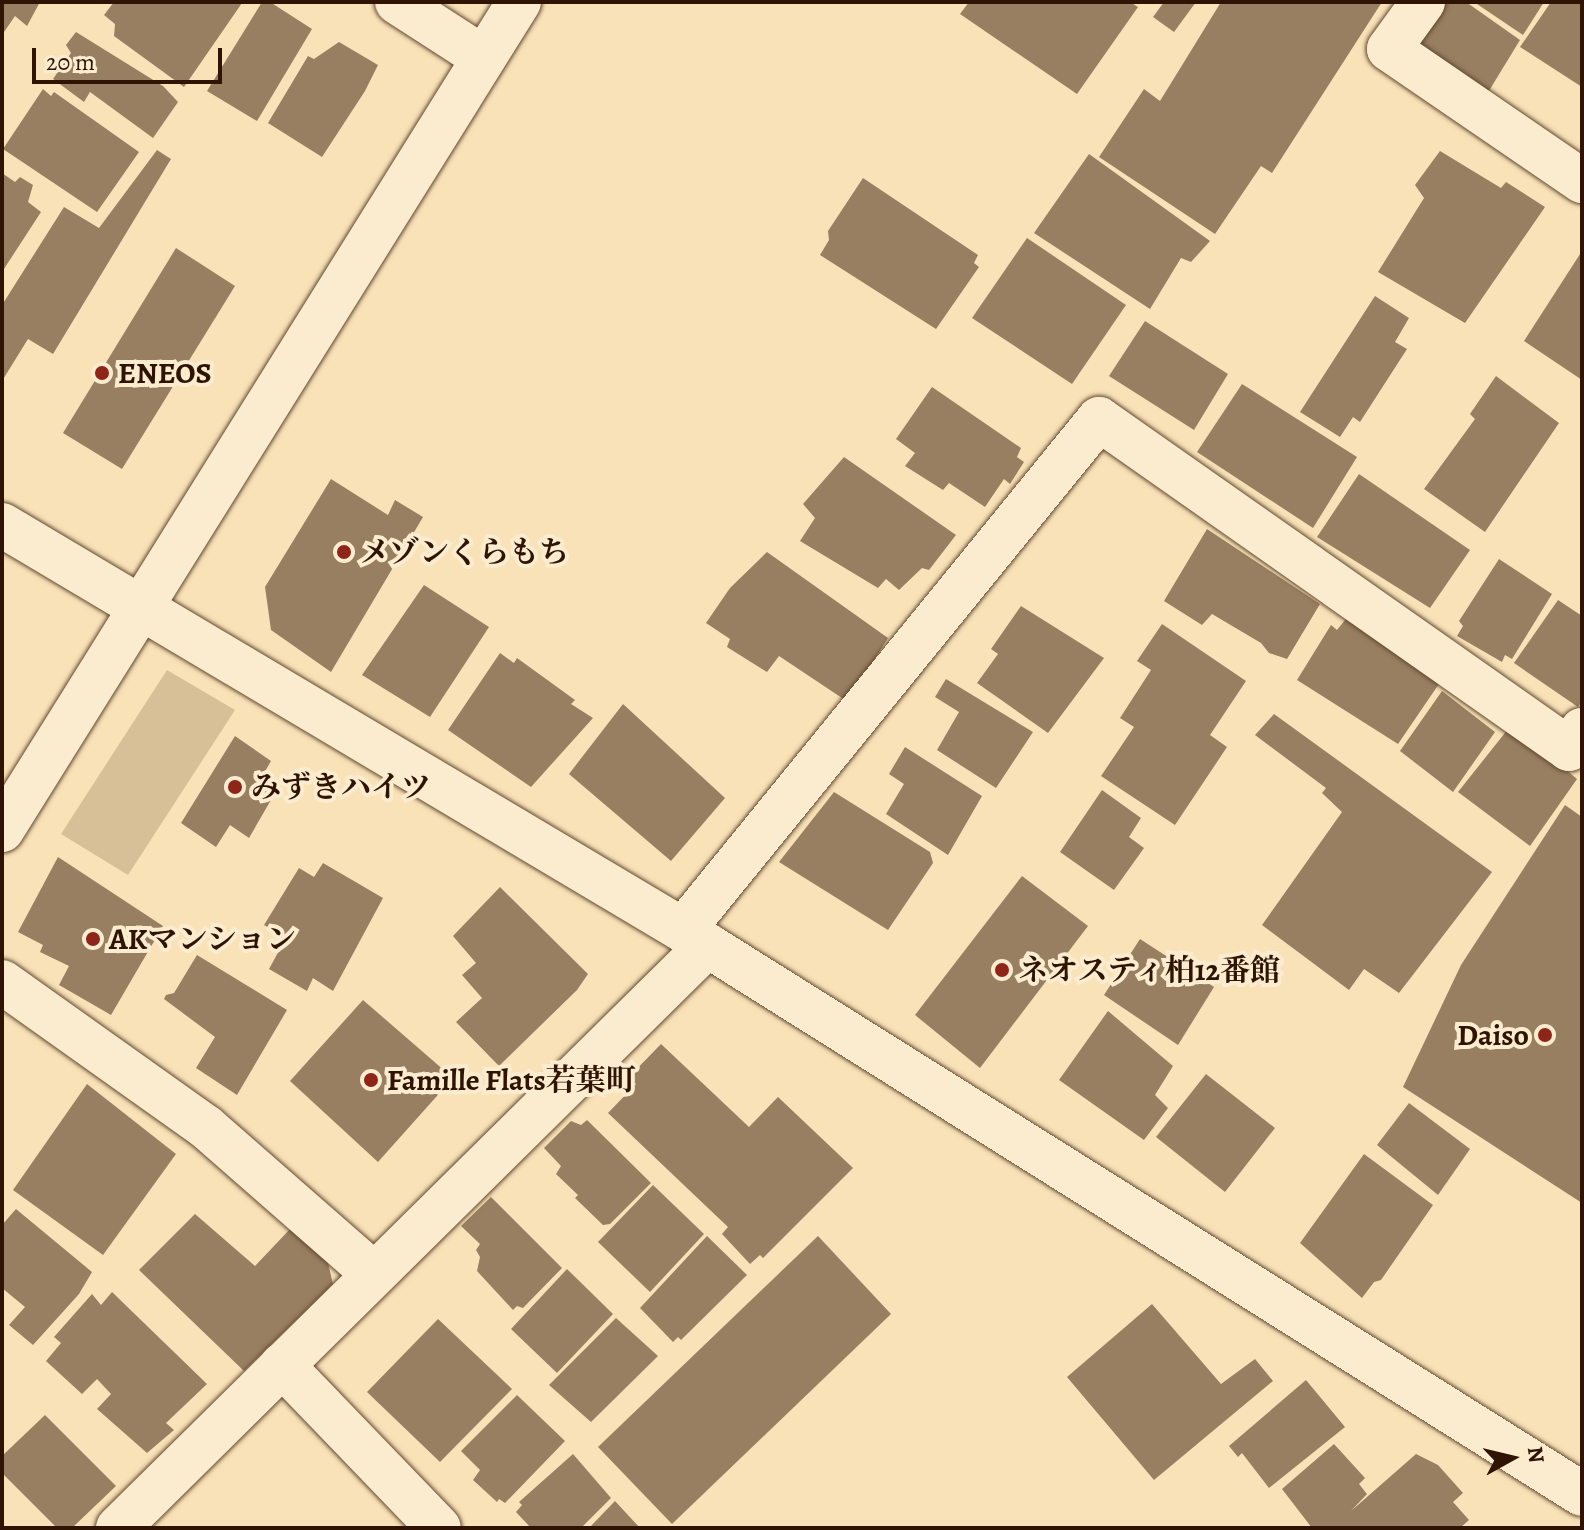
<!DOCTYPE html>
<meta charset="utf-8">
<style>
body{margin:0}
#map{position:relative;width:1584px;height:1530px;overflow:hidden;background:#f9e2b7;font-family:Alegreya,"Noto Serif JP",serif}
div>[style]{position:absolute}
.green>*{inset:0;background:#d7bf98}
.building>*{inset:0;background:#987f61}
.roads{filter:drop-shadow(0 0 2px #624830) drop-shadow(0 0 2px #624830)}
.minor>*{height:44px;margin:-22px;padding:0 22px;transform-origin:22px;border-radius:22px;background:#fbecd0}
.dots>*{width:22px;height:22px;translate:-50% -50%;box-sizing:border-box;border:4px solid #fbecd0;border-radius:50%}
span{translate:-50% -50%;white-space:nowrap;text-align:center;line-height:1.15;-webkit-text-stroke:8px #fbecd0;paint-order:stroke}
.poi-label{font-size:30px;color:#2f1403;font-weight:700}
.left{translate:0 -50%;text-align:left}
.right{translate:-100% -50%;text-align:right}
.frame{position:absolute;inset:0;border:4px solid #2f1403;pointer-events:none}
.north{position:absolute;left:1472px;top:1418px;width:80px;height:80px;-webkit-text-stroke:6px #fbecd0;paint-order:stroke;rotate:82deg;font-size:22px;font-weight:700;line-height:32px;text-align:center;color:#2f1403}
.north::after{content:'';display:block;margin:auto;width:28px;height:36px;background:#2f1403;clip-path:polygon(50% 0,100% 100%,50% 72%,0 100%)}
.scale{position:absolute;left:32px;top:48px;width:190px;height:36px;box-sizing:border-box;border:4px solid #2f1403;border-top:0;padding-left:10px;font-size:24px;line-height:28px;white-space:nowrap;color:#2f1403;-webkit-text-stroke:6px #fbecd0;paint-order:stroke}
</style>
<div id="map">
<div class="green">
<i style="clip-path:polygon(167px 670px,235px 710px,128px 875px,61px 834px)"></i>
</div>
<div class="building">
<i style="clip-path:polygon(2px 2px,40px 2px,27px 26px,15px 16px,2px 35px)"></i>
<i style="clip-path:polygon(114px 2px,241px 2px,242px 3px,184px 87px,114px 36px,115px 24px,104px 15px)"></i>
<i style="clip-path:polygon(262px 2px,270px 2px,312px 29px,257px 121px,207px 91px)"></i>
<i style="clip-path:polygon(969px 2px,1130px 2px,1138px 7px,1077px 94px,960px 14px)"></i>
<i style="clip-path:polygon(1164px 2px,1196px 2px,1174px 32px,1153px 17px)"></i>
<i style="clip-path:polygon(1221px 2px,1382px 2px,1272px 173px,1261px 166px,1215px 234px,1099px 157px,1144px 89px,1160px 101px)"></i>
<i style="clip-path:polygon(1447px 2px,1466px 2px,1520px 40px,1484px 99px,1416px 50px)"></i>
<i style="clip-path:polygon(1474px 2px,1544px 2px,1523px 35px)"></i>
<i style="clip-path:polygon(1551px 2px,1582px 2px,1582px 87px,1520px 47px)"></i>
<i style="clip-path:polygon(76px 32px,163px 86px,178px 102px,153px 138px,90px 92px,84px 102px,53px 79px,71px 53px,66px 45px)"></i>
<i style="clip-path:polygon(339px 42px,378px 65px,365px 91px,322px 157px,268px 123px,308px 56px,314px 59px)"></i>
<i style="clip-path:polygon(43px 89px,51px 96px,54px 92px,139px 152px,97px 212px,3px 149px)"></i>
<i style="clip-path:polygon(157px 150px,171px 159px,53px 354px,28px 339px,2px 381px,2px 305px,64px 207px,99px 228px)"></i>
<i style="clip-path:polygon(1440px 151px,1501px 188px,1506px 182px,1545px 207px,1465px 323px,1378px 272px,1424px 198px,1415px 185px)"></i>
<i style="clip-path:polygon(1089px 154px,1210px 241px,1191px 262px,1181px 258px,1150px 309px,1034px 233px)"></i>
<i style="clip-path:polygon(2px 173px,15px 182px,20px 177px,33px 185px,28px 202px,41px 212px,2px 272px)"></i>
<i style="clip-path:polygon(863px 178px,978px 255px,974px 263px,979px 267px,936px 329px,820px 255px,829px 240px,828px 231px)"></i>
<i style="clip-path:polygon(1027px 238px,1126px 305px,1072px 384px,972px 318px)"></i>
<i style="clip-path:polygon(176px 248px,235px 286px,122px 469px,63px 433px)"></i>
<i style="clip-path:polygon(1582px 251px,1582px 380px,1524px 341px)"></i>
<i style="clip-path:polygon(1375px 296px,1409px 318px,1395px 342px,1407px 349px,1360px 422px,1353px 417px,1340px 437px,1300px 412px)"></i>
<i style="clip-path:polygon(1145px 321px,1228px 374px,1194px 430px,1109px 376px)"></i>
<i style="clip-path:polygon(1496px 376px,1559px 423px,1485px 532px,1424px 489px,1475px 419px,1470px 414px)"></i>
<i style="clip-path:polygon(1242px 384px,1357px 457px,1313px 528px,1197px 452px)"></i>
<i style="clip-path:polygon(932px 387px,1021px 448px,1017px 457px,1024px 462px,1010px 484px,1004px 479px,985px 507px,949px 483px,943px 490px,905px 466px,915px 453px,896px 439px)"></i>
<i style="clip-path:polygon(844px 457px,956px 535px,929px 570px,922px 568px,899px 590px,886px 579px,878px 588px,800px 541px,815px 518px,803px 504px)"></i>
<i style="clip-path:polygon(1359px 474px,1470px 550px,1430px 608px,1317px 537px)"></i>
<i style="clip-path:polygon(331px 479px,388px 515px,395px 500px,423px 517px,331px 672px,271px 630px,265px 587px)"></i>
<i style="clip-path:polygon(1207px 529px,1320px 604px,1287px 659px,1269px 653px,1261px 643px,1212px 614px,1202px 625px,1164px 601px)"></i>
<i style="clip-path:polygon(767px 552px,888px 638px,848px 702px,779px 656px,767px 672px,727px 647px,730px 639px,706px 623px,730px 588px)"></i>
<i style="clip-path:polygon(1499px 559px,1552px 594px,1512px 659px,1505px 655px,1502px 662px,1457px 636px,1463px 626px,1459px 621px)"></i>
<i style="clip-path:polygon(424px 585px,489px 627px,430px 717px,362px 675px)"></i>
<i style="clip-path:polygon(1558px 600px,1582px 616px,1582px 701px,1578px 707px,1514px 663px)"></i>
<i style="clip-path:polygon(1021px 606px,1104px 658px,1048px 733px,977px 683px,998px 654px,991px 649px)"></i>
<i style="clip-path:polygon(1349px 615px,1443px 678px,1398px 744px,1297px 680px,1331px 625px,1337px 630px)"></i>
<i style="clip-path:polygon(1162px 624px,1246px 681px,1210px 735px,1227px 747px,1175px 825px,1101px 776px,1134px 727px,1120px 718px,1151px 670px,1137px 661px)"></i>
<i style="clip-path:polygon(500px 653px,514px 663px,517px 658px,575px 700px,571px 704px,593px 718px,531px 787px,448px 730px)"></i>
<i style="clip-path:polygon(946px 679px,1033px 732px,996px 788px,937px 750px,959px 712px,935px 697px)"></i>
<i style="clip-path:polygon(1442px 691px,1495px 732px,1453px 792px,1400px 751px)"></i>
<i style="clip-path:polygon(623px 704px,725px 798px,671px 861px,569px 774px)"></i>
<i style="clip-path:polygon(1274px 714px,1492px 872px,1399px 993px,1364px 969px,1349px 990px,1262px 925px,1342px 812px,1322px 793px,1326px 788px,1255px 735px)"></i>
<i style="clip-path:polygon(1512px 724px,1577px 779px,1530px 846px,1458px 792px)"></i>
<i style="clip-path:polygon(235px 736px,271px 761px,260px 780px,275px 793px,249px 838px,230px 825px,216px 847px,181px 823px)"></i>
<i style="clip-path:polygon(905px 747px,982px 796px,948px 855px,886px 814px,904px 784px,889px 774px)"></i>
<i style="clip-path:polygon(1102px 790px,1141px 818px,1129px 837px,1144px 848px,1114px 890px,1060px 852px)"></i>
<i style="clip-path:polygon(834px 792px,930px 852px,933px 863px,888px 930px,779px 862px)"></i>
<i style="clip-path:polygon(1565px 805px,1582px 817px,1582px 1203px,1403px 1087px,1461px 965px)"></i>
<i style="clip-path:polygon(58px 857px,163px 926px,111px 1015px,59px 985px,69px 966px,40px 952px,43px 945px,18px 932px)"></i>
<i style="clip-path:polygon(323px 863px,383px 898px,333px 991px,313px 978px,307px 991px,269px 969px,286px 938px,264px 925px,299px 868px,314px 877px)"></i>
<i style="clip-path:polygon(1022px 876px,1088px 926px,980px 1068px,915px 1015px)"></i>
<i style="clip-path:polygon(500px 887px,588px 974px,577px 990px,499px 1066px,456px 1022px,482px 998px,462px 975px,476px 963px,453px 936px)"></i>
<i style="clip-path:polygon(1140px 939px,1214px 987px,1178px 1045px,1104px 995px)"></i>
<i style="clip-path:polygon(197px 955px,287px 1010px,237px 1095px,196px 1068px,215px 1037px,164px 999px,166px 995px,174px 993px)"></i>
<i style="clip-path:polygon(363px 1000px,453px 1078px,378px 1162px,290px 1081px)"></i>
<i style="clip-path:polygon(1108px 1011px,1173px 1066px,1155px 1095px,1168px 1108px,1144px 1140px,1059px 1080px)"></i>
<i style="clip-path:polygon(661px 1044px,749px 1127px,778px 1097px,853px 1168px,763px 1258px,760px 1255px,750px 1264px,722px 1234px,728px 1227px,608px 1113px,636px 1084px,628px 1078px)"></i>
<i style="clip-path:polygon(1206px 1074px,1275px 1128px,1225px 1192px,1156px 1137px)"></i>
<i style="clip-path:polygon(87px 1084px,176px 1154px,103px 1255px,13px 1190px)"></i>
<i style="clip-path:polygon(1409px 1103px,1470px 1149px,1438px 1195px,1377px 1145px)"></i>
<i style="clip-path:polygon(587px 1120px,651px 1183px,610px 1224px,603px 1225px,575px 1198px,578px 1195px,556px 1174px,561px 1166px,544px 1148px,571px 1121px,581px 1125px)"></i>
<i style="clip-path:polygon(1364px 1154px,1433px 1205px,1381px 1280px,1374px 1282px,1362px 1298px,1300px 1243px)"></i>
<i style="clip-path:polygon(653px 1185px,704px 1234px,650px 1292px,598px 1242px)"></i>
<i style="clip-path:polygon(491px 1197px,562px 1268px,523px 1308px,517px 1306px,513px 1310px,477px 1271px,480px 1257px,476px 1250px,480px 1244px,461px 1226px)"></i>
<i style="clip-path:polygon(16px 1209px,92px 1272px,79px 1294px,33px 1345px,9px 1325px,25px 1307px,2px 1288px,2px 1225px)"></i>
<i style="clip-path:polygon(195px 1214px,255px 1266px,291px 1228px,328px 1263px,333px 1284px,244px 1371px,139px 1270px)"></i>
<i style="clip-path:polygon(707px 1236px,747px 1275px,681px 1340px,678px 1337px,673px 1342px,640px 1308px)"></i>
<i style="clip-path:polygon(818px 1236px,891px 1314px,672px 1524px,598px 1447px)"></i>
<i style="clip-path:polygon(567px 1269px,613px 1314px,557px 1373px,511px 1329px)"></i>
<i style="clip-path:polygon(112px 1292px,207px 1384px,166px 1423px,174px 1430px,147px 1453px,97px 1409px,111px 1394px,97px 1379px,82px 1394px,46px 1361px,61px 1343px,54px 1337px,92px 1294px,101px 1305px)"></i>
<i style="clip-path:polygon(1152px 1304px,1221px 1384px,1255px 1359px,1273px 1381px,1154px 1480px,1067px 1377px)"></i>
<i style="clip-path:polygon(616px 1318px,658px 1356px,591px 1422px,549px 1385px)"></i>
<i style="clip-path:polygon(438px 1319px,512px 1389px,440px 1462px,367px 1392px)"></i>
<i style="clip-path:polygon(1306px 1380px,1345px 1427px,1269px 1488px,1242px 1453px,1238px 1457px,1229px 1446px)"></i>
<i style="clip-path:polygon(517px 1395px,565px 1441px,505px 1503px,499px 1499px,497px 1502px,473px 1480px,480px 1470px,461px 1451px)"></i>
<i style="clip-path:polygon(45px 1415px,116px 1486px,72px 1528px,57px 1528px,2px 1473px,2px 1456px)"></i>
<i style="clip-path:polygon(1334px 1444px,1365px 1478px,1359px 1484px,1367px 1494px,1351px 1511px,1416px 1454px,1438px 1465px,1463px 1493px,1453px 1502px,1469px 1520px,1460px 1528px,1312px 1528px,1282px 1489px)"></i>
<i style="clip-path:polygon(573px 1454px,611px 1498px,581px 1528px,531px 1528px,516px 1512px,522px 1505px,519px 1502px)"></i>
<i style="clip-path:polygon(615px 1501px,640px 1528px,589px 1528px)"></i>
</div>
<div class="roads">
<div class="minor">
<i style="left:397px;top:2px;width:103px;rotate:32.8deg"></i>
<i style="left:1423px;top:2px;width:58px;rotate:125.9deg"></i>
<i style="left:1389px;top:49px;width:234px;rotate:34.4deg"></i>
<i style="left:2px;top:525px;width:792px;rotate:30.74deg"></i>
<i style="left:683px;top:930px;width:1061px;rotate:32.1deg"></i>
<i style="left:2px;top:830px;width:976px;rotate:-58.02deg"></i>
<i style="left:683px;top:930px;width:659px;rotate:-50.85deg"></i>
<i style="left:1099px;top:419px;width:574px;rotate:35.07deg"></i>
<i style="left:1569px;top:749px;width:23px;rotate:-56deg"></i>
<i style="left:2px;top:982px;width:250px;rotate:35.4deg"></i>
<i style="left:206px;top:1127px;width:222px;rotate:41.2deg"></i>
<i style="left:282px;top:1365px;width:226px;rotate:46.1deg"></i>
<i style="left:118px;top:1528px;width:829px;rotate:-44.66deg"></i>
</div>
</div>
<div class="dots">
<i style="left:102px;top:373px;background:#8f2418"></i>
<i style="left:344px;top:552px;background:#8f2418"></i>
<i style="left:235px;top:787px;background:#8f2418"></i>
<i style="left:93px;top:939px;background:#8f2418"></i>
<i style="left:1002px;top:970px;background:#8f2418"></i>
<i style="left:1545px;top:1035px;background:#8f2418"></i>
<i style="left:371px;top:1080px;background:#8f2418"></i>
</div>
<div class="poi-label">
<span class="left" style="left:118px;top:373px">ENEOS</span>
<span class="left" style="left:360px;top:552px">メゾンくらもち</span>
<span class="left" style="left:251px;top:787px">みずきハイツ</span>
<span class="left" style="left:109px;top:939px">AKマンション</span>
<span class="left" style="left:1018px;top:970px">ネオスティ柏12番館</span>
<span class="right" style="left:1529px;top:1035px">Daiso</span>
<span class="left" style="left:387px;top:1080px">Famille Flats若葉町</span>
</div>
<div class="frame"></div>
<div class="north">N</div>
<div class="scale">20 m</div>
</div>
